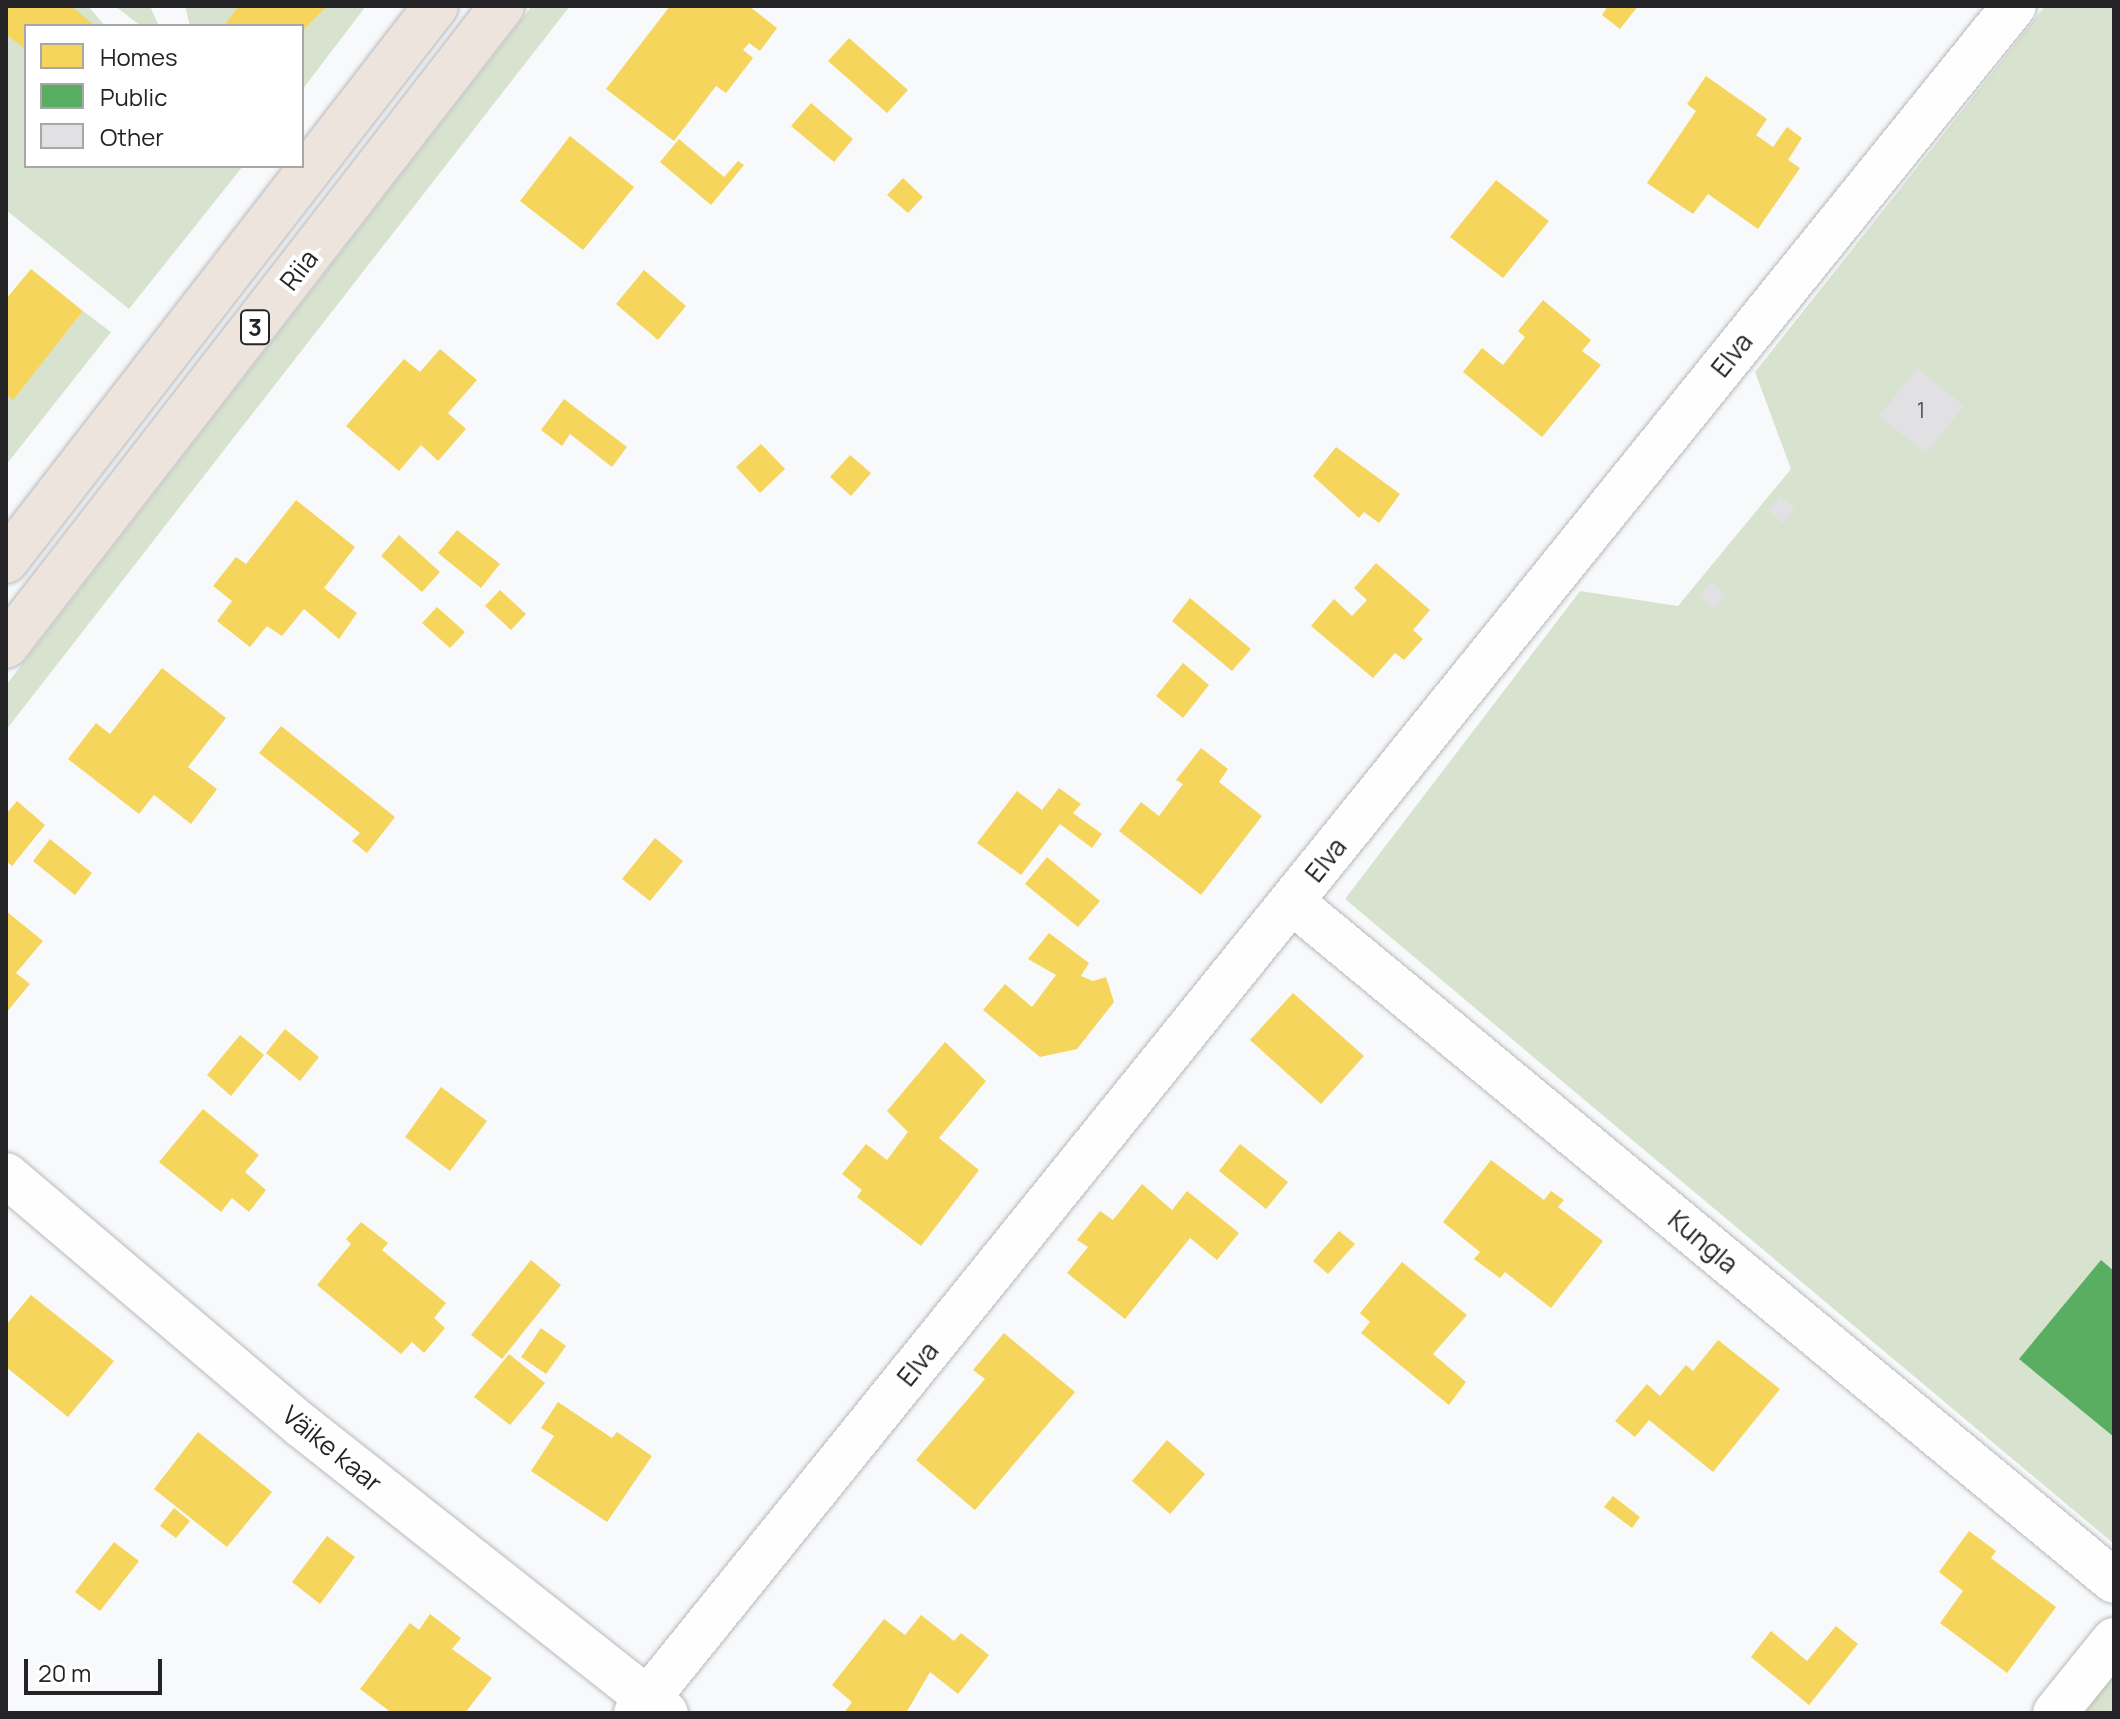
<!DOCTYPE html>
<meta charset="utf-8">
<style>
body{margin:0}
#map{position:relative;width:2120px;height:1719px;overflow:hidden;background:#f8f9fb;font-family:Manrope,sans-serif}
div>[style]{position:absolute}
.green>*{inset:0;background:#d8e3cf}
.homes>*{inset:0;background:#f6d55c}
.public>*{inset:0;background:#5aae61}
.building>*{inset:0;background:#e1e0e2}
.roads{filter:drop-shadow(0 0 2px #b8b9bb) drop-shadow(0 0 2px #b8b9bb)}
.minor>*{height:44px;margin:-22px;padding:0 22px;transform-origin:22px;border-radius:22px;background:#fefefe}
.trunk>*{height:44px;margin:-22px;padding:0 22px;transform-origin:22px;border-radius:22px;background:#ede4de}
span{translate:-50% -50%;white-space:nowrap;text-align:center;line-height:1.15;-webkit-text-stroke:8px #fff;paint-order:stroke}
.number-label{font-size:22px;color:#545456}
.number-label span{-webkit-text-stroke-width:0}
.shield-label span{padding:2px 6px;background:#fff;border:2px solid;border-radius:6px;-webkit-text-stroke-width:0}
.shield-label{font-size:24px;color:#242426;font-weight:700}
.street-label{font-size:26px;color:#242426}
.frame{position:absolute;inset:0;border:8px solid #242426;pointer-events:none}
.legend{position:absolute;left:24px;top:24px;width:280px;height:144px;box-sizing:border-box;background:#fff;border:2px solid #a7a7a8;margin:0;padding:10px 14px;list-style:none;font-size:24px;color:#242426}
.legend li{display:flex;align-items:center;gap:16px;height:40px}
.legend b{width:40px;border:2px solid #a7a7a8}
.scale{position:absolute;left:24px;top:1659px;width:138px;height:36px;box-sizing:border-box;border:4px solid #242426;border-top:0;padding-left:10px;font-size:24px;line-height:28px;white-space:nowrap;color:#242426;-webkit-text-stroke:6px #fff;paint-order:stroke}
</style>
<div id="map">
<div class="green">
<i style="clip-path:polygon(8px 6px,88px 6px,105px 26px,26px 26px,26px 166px,243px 166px,129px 309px,6px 210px)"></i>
<i style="clip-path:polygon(115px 6px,150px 6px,159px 26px,141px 26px)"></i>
<i style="clip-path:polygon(185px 6px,366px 6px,302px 90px,302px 26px,190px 26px)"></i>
<i style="clip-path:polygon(532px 6px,570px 6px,6px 730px,6px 685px)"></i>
<i style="clip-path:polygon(2045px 6px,2114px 6px,2114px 1544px,1345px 899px,1580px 591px,1678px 606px,1791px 469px,1755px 372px)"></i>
<i style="clip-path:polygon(83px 311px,111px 332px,6px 465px,6px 394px,13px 399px)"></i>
<i style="clip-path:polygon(2114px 1654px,2114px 1713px,2067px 1713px)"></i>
</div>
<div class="homes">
<i style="clip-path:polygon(8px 6px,71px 6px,95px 26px,26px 26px,26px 50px,6px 34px)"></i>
<i style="clip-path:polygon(239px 6px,327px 6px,302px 31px,302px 26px,230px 26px,226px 23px)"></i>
<i style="clip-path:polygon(670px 6px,749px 6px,777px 28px,760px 51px,749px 43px,743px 50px,753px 58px,726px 93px,716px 86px,674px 141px,606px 89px)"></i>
<i style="clip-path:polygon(1608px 6px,1638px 6px,1620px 29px,1602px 15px)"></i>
<i style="clip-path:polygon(849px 38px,908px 90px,887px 113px,828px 61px)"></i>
<i style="clip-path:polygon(1706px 76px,1767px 119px,1756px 135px,1773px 147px,1787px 127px,1802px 138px,1788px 160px,1800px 168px,1758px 229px,1708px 194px,1693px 214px,1647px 183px,1696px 111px,1687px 104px)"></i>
<i style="clip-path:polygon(811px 103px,853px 139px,834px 162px,791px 126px)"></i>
<i style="clip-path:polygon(570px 136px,634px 187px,583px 250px,520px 201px)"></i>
<i style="clip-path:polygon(679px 139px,724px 177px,738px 161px,744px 165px,711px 205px,660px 162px)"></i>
<i style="clip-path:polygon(903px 178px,923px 197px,908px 213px,887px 195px)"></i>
<i style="clip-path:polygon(1496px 180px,1549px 221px,1503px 278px,1450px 237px)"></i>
<i style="clip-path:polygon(31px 269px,83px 311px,13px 400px,6px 394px,6px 299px)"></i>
<i style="clip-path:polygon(644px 270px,686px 306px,658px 340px,616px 304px)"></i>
<i style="clip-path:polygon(1543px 300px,1591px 340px,1582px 351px,1601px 365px,1542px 437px,1463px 372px,1482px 348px,1503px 365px,1525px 337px,1518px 331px)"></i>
<i style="clip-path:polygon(440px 349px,477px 380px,448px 413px,466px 429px,438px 461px,421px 445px,399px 471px,346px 426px,404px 359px,420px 372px)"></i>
<i style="clip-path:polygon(564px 399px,627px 447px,612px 467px,570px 434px,562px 446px,541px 430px)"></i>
<i style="clip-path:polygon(761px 444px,785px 469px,760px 493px,736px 467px)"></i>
<i style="clip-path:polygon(1336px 447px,1400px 494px,1379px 523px,1364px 512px,1359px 518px,1313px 476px)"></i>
<i style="clip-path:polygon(850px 455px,871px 473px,851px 496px,830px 477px)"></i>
<i style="clip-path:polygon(296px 500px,355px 547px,324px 588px,357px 613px,339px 639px,304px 609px,282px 636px,267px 626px,250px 647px,217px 621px,232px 601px,213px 586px,236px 557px,246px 564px)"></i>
<i style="clip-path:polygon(457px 530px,500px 564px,481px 588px,438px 553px)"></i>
<i style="clip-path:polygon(399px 535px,440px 572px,422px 592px,381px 556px)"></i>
<i style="clip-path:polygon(1376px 563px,1430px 610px,1413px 630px,1423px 639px,1404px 660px,1395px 653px,1373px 678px,1311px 626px,1334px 599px,1352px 616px,1367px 600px,1354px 588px)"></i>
<i style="clip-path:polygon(500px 590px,526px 614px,511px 630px,485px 606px)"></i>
<i style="clip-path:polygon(1190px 598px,1251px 649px,1232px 671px,1172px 621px)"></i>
<i style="clip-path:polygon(437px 607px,465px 632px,450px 648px,422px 623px)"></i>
<i style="clip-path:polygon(1183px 663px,1209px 685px,1183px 718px,1156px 696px)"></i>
<i style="clip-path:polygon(162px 668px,226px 718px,188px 767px,217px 789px,191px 824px,154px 795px,139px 814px,68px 759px,96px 723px,110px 734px)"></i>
<i style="clip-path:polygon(281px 726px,395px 817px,367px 853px,352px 841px,360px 833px,259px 753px)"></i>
<i style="clip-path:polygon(1201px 748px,1228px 769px,1219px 782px,1262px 816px,1201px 895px,1119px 831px,1141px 802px,1159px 816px,1183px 784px,1176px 780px)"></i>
<i style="clip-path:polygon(1059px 788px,1081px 804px,1073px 813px,1102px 834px,1092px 848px,1060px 824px,1021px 875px,977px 843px,1017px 791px,1042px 810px)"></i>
<i style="clip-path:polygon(17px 801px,45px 825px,12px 866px,6px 861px,6px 814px)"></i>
<i style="clip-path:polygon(655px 838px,683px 861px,650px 901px,622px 879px)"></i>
<i style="clip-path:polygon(50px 839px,92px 873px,75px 895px,33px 861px)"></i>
<i style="clip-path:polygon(1047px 857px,1100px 901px,1078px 927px,1025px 884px)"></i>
<i style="clip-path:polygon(6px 911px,43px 941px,16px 973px,30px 984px,6px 1013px)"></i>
<i style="clip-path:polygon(1049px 933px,1089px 963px,1081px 976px,1093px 981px,1106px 977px,1114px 1002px,1077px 1049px,1040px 1057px,983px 1010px,1005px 984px,1032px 1007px,1056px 975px,1028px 959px)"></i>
<i style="clip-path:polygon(1293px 993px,1364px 1056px,1321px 1104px,1250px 1040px)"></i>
<i style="clip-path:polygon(285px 1029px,319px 1057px,300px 1081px,266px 1053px)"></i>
<i style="clip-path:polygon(240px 1035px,264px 1055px,231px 1096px,207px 1075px)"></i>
<i style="clip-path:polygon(945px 1042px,986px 1081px,939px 1138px,979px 1170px,921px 1246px,857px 1197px,862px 1190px,842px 1174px,866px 1144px,887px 1160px,908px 1132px,887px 1111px)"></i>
<i style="clip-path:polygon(441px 1087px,487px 1121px,450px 1171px,405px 1137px)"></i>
<i style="clip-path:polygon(203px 1109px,259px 1155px,245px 1172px,266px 1190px,249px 1212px,232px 1198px,221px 1212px,159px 1162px)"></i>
<i style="clip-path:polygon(1240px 1144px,1288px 1182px,1266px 1209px,1219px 1171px)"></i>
<i style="clip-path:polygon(1491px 1160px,1544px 1200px,1551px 1191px,1564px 1200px,1558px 1207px,1603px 1241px,1551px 1308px,1505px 1272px,1500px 1278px,1474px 1259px,1480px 1252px,1443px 1222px)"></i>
<i style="clip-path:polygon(1142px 1184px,1172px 1210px,1187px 1191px,1239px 1233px,1217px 1260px,1190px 1238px,1125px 1319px,1067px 1273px,1088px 1247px,1077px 1240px,1100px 1211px,1113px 1220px)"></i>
<i style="clip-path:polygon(361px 1222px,388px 1243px,382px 1250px,446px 1303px,434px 1318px,445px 1328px,424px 1353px,412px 1342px,401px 1354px,317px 1285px,351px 1244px,346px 1239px)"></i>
<i style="clip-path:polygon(1339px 1231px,1355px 1244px,1328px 1274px,1313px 1261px)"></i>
<i style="clip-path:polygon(531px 1260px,561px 1285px,502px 1359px,471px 1335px)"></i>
<i style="clip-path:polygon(1402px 1262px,1467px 1315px,1433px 1354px,1466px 1382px,1449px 1405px,1361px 1333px,1370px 1322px,1360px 1313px)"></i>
<i style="clip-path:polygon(31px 1295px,114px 1361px,68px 1417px,6px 1367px,6px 1325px)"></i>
<i style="clip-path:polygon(541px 1328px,566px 1346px,546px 1374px,521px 1357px)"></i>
<i style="clip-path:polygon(1004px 1333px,1075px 1392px,975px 1510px,916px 1460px,985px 1379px,973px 1370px)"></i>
<i style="clip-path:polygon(1718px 1340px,1780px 1389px,1713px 1472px,1649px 1420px,1635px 1437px,1615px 1421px,1647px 1384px,1660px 1396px,1686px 1365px,1693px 1371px)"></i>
<i style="clip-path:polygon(509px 1354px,545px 1383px,510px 1425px,474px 1397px)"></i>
<i style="clip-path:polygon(558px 1402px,612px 1438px,617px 1432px,652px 1456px,607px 1522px,531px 1471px,554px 1436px,541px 1428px)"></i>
<i style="clip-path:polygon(198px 1432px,272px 1492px,227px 1547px,154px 1489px)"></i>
<i style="clip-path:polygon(1167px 1440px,1205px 1474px,1170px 1514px,1132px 1481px)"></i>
<i style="clip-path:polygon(1613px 1496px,1640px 1517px,1632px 1528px,1604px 1507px)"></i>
<i style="clip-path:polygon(174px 1508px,190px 1521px,176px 1538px,160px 1526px)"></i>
<i style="clip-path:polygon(1969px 1531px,1996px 1551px,1991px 1558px,2056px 1607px,2007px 1673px,1940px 1623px,1963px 1591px,1939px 1572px)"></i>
<i style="clip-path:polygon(327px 1536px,355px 1557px,320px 1604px,292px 1582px)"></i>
<i style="clip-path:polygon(114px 1542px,139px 1561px,100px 1611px,75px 1592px)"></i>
<i style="clip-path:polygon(430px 1614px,461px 1638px,452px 1649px,492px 1678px,465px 1713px,392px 1713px,360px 1689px,410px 1623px,419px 1630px)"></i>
<i style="clip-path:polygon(921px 1615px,954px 1641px,961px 1633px,989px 1655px,958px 1694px,930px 1672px,906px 1713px,844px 1713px,852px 1702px,832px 1685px,884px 1619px,905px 1635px)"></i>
<i style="clip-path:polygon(1836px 1626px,1858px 1644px,1809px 1705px,1751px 1657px,1771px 1631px,1807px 1661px)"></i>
</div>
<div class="public">
<i style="clip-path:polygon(2101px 1260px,2114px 1271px,2114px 1437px,2019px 1359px)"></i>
</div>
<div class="building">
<i style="clip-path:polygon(1917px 368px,1964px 406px,1926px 453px,1879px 416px)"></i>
<i style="clip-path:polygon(1780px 496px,1795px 508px,1783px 523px,1768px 511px)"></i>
<i style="clip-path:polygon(1711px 582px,1726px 595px,1715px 609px,1699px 596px)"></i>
</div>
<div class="roads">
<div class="minor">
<i style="left:1292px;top:902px;width:1066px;rotate:39.56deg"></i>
<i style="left:6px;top:1175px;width:387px;rotate:40.3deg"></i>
<i style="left:301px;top:1425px;width:465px;rotate:38.3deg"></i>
<i style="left:636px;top:1713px;width:2194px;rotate:-51.09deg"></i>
<i style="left:2055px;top:1713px;width:94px;rotate:-51.1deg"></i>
</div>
<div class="trunk">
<i style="left:6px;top:561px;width:702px;rotate:-52.23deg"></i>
<i style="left:6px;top:646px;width:810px;rotate:-52.22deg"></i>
</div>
</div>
<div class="number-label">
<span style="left:1921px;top:411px">1</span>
</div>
<div class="shield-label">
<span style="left:255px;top:327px">3</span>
</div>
<div class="street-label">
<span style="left:299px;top:270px;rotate:-52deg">Riia</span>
<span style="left:1732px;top:355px;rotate:-51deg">Elva</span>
<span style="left:1326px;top:860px;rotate:-51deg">Elva</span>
<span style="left:1703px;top:1242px;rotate:40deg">Kungla</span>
<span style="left:918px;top:1364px;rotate:-51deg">Elva</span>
<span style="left:332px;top:1449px;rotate:39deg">Väike kaar</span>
</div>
<div class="frame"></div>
<ul class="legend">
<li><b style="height:22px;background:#f6d55c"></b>Homes</li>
<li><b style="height:22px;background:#5aae61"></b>Public</li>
<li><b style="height:22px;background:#e1e0e2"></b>Other</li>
</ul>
<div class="scale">20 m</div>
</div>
